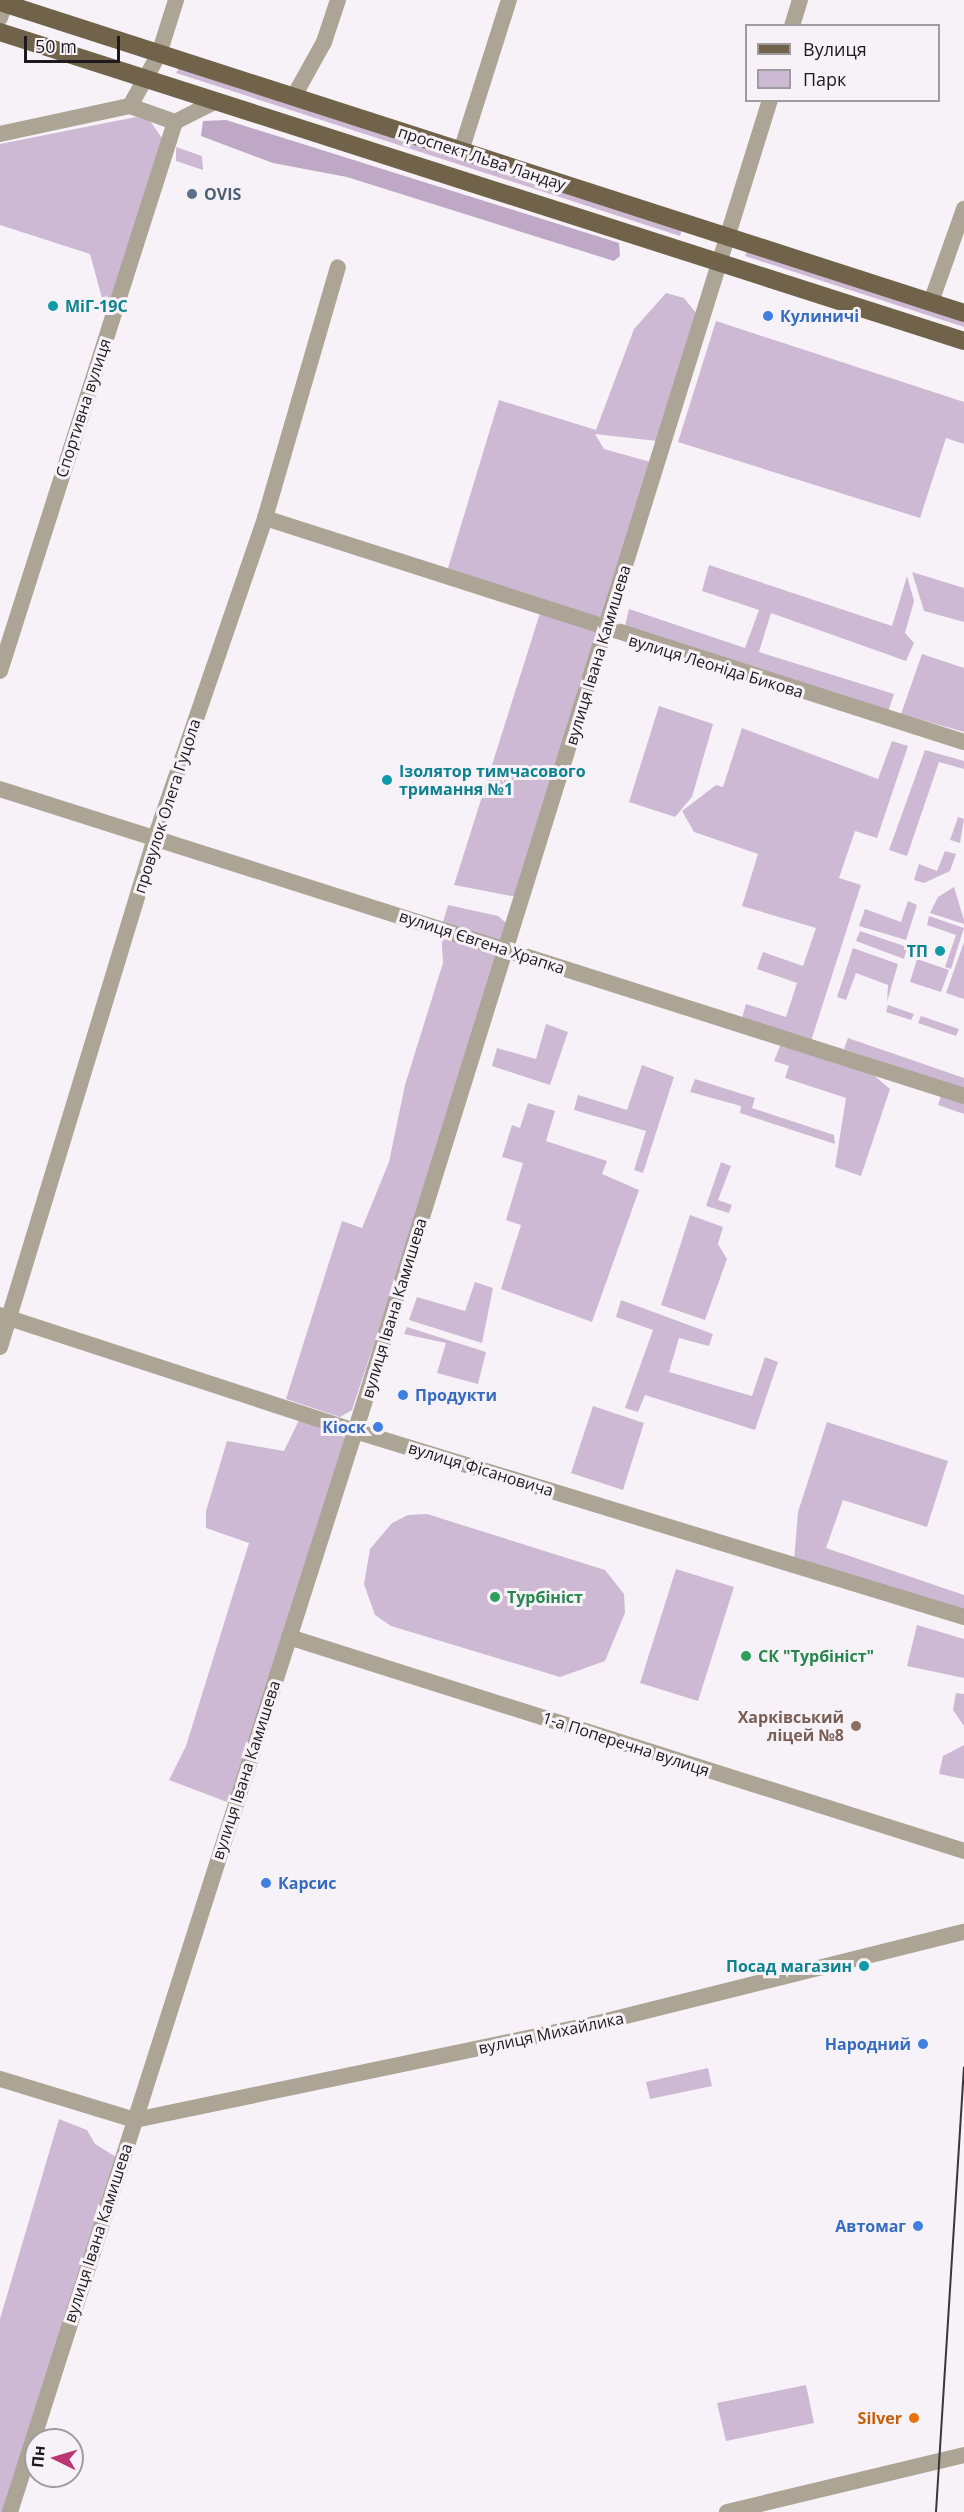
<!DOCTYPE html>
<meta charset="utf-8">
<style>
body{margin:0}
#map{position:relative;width:964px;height:2512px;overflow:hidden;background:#f7f2f8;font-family:"Open Sans",sans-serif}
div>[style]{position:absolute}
.green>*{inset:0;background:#ceb9d4}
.forest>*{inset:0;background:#bfa8c6}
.minor>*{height:16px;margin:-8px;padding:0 8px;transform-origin:8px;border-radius:8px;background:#aca596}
.major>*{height:18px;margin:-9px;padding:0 9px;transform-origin:9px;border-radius:9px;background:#706349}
.tram>*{height:1.5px;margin:-0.75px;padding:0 0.75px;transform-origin:0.75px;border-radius:0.75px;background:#393739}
.dots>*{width:16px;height:16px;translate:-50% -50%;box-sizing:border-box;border:3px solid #f7f2f8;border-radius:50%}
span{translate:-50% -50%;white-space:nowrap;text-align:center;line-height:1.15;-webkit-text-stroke:6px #f7f2f8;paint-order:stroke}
.street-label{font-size:16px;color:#1c1a1c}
.service-label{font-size:16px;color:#4e5e75;font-weight:700}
.left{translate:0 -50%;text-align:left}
.culture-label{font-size:16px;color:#0d838f;font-weight:700}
.right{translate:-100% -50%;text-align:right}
.shop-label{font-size:16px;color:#366cbe;font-weight:700}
.leisure-label{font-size:16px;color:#27864d;font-weight:700}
.education-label{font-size:16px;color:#785e54;font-weight:700}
.food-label{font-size:16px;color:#c56008;font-weight:700}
.legend{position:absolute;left:745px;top:24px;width:195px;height:78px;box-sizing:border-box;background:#f7f2f8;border:2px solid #9f9ca0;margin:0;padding:8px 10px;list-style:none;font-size:18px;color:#1c1a1c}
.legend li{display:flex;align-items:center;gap:12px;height:30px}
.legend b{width:30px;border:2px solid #9f9ca0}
.north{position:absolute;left:24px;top:2428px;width:60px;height:60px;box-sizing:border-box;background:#f7f2f8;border:2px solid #9f9ca0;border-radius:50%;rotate:275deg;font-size:16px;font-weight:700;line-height:24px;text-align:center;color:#1c1a1c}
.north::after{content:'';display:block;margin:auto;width:21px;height:27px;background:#bd3674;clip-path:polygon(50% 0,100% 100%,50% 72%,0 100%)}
.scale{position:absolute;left:24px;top:36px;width:96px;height:27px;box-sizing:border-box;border:3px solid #1c1a1c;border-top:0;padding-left:8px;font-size:18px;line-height:21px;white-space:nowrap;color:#1c1a1c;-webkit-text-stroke:4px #f7f2f8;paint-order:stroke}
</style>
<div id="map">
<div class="green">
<i style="clip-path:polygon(179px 68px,682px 229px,680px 236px,176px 73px)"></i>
<i style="clip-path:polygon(136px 117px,150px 121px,162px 138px,111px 299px,103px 302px,90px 254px,0 225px,0 144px)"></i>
<i style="clip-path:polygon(176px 147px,202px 156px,203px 170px,176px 161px)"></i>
<i style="clip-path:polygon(747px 251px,964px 319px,964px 327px,745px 256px)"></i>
<i style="clip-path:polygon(666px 293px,684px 298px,696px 313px,657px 441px,595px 434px,604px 449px,658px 464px,522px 898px,454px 885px,541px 610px,445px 578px,499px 400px,596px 430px,634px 329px)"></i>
<i style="clip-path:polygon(716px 321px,964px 402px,964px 444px,946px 438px,920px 518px,678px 442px)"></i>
<i style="clip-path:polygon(709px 565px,892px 626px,907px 576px,914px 601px,905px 633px,914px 643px,906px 661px,771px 613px,759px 652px,894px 694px,888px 712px,624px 630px,629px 609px,745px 648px,759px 610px,702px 591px)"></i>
<i style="clip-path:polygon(912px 572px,964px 588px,964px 622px,924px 611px)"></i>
<i style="clip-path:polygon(922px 654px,964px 668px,964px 732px,901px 714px)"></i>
<i style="clip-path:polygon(659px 706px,713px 724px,692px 797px,675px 817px,629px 802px)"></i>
<i style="clip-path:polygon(742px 728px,878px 779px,892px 741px,908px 746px,877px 838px,855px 831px,839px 878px,861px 885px,811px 1041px,742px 1018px,746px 1004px,786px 1017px,797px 983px,757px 969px,763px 952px,803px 966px,816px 928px,742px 906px,758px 854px,694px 832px,682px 811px,716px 785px,723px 787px)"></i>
<i style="clip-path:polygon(925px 750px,964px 761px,964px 769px,939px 762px,907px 856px,889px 850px)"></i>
<i style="clip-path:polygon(958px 817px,964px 819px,960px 843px,950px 840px)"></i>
<i style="clip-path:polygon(945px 851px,956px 854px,950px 871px,924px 883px,914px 880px,919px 864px,937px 871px)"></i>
<i style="clip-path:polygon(954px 887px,964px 920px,964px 924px,930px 913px,938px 897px)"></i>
<i style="clip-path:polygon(908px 901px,917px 905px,906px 940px,859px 926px,865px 909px,901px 922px)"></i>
<i style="clip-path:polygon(448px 905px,498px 916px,512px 928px,352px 1410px,340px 1417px,286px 1399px,342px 1221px,362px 1228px,389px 1162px,405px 1085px,443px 963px,441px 929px)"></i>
<i style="clip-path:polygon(929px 916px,964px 928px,951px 969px,945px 967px,956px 935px,927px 925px)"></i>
<i style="clip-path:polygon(860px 931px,907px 947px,904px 959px,856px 941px)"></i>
<i style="clip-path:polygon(964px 942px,964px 999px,946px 993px)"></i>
<i style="clip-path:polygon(853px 948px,898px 964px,887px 1002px,888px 985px,856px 973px,846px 1000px,837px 997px)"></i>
<i style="clip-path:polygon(917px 959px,949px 970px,941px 992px,910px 982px)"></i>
<i style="clip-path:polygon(888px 1005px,914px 1014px,911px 1020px,886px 1012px)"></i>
<i style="clip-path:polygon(921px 1016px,959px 1029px,956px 1036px,918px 1023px)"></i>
<i style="clip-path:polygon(546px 1024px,568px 1032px,550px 1085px,492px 1066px,497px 1048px,536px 1059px)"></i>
<i style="clip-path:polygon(848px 1038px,964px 1078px,964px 1089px,844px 1049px)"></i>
<i style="clip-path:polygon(782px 1041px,869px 1071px,890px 1089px,861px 1176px,835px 1167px,846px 1098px,785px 1078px,789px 1066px,774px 1061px)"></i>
<i style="clip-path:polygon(642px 1065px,674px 1077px,643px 1173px,634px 1170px,646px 1131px,574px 1110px,578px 1095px,627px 1110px)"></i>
<i style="clip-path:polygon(695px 1079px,755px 1098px,752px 1108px,834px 1135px,835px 1144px,740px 1113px,741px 1106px,690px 1092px)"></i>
<i style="clip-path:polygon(943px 1090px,964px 1097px,964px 1114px,938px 1105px)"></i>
<i style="clip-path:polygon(528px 1103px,555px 1111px,546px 1141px,607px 1161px,602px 1174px,639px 1190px,592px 1322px,501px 1289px,521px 1225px,506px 1220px,523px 1163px,502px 1157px,512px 1125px,520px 1128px)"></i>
<i style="clip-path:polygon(721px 1162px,731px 1166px,718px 1200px,732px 1205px,729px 1213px,706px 1206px)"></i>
<i style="clip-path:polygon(690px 1215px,723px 1227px,718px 1244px,727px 1259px,705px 1320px,661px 1305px)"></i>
<i style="clip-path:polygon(475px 1282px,493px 1288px,482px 1343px,409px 1320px,417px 1297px,465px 1311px)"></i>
<i style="clip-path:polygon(621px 1300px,713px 1334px,709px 1346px,679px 1338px,669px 1372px,752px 1396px,765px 1357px,778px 1362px,755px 1430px,645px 1395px,638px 1412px,625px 1408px,653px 1330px,616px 1317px)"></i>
<i style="clip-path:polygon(407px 1327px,486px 1352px,478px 1384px,437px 1373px,446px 1343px,404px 1334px)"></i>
<i style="clip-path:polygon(593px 1406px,644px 1423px,623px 1490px,571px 1473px)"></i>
<i style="clip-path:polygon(299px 1420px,352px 1440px,235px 1805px,169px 1780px,186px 1746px,249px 1543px,206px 1528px,206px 1511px,227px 1441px,284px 1451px)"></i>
<i style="clip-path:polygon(827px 1422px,948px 1461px,927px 1527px,843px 1500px,826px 1548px,964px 1595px,964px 1614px,794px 1561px,798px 1512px)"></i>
<i style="clip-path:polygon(427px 1514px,605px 1570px,624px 1594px,625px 1613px,605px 1661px,560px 1677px,391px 1626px,375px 1615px,364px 1584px,370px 1549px,392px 1523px,408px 1515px)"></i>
<i style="clip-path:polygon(676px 1569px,734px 1587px,698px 1701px,640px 1683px)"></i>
<i style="clip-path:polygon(917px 1625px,964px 1639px,964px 1678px,907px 1666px)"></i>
<i style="clip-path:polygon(956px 1693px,964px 1694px,964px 1726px,953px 1710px)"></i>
<i style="clip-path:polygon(964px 1745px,964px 1779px,939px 1774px,943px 1756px)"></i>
<i style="clip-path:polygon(708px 2068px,712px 2086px,650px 2099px,646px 2082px)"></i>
<i style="clip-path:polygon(59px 2119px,87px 2130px,95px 2144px,121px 2160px,10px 2512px,0 2512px,0 2319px)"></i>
<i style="clip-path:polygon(806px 2385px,814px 2423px,726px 2441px,717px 2403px)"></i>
</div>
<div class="forest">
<i style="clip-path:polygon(226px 120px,619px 243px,620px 256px,614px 261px,347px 177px,273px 163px,201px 136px,203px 121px)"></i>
</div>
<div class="minor">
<i style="left:0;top:18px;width:19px;rotate:-72deg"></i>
<i style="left:792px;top:26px;width:27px;rotate:-73deg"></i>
<i style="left:294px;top:96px;width:62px;rotate:-60.9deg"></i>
<i style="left:324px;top:42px;width:44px;rotate:-71.6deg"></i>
<i style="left:130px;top:106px;width:48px;rotate:19.6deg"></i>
<i style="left:0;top:134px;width:133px;rotate:-12.2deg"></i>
<i style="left:130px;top:106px;width:60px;rotate:-60.9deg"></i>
<i style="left:159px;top:54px;width:57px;rotate:-72.5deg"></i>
<i style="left:461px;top:151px;width:158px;rotate:-72.4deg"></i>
<i style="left:931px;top:302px;width:99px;rotate:-70.5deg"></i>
<i style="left:265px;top:518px;width:734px;rotate:17.77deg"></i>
<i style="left:0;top:671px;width:576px;rotate:-72.32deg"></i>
<i style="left:175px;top:122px;width:46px;rotate:-27.1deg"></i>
<i style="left:0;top:789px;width:1012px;rotate:17.66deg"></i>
<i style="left:0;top:1315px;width:373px;rotate:18.1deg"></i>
<i style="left:355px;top:1431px;width:637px;rotate:16.98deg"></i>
<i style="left:0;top:1347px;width:532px;rotate:-73.06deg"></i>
<i style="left:155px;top:838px;width:338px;rotate:-71deg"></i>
<i style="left:265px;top:518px;width:261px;rotate:-73.8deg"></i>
<i style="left:289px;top:1637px;width:708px;rotate:17.59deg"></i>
<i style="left:0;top:2079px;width:141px;rotate:16.9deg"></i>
<i style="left:135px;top:2120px;width:469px;rotate:-11.8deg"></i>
<i style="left:594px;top:2024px;width:381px;rotate:-14deg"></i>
<i style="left:10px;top:2512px;width:1154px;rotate:-72.29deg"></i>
<i style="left:361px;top:1413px;width:1375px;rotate:-72.7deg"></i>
<i style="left:727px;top:2512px;width:244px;rotate:-13.5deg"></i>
</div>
<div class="major">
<i style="left:0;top:2px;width:1013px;rotate:17.88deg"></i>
<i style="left:0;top:32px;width:1012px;rotate:17.77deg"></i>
</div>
<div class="tram">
<i style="left:936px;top:2512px;width:445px;rotate:-86.4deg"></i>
</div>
<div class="dots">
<i style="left:192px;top:194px;background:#5c6f8a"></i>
<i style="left:53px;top:306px;background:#0f9aa8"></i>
<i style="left:768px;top:316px;background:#3f7fe0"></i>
<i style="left:387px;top:780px;background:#0f9aa8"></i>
<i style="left:940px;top:951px;background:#0f9aa8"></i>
<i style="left:403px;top:1395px;background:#3f7fe0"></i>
<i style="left:378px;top:1427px;background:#3f7fe0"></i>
<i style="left:495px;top:1597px;background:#2e9e5b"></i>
<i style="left:746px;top:1656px;background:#2e9e5b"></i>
<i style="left:856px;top:1726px;background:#8d6e63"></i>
<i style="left:266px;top:1883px;background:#3f7fe0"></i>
<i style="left:864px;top:1966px;background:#0f9aa8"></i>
<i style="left:923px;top:2044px;background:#3f7fe0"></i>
<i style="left:918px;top:2226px;background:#3f7fe0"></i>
<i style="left:914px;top:2418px;background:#e8710a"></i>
</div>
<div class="street-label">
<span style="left:482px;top:158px;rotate:18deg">проспект Льва Ландау</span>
<span style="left:83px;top:408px;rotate:-72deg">Спортивна вулиця</span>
<span style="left:598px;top:655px;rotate:-73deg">вулиця Івана Камишева</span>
<span style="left:716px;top:666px;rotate:17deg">вулиця Леоніда Бикова</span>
<span style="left:167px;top:806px;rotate:-72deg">провулок Олега Гуцола</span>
<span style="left:482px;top:942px;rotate:18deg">вулиця Євгена Храпка</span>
<span style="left:394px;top:1308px;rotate:-73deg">вулиця Івана Камишева</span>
<span style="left:481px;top:1469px;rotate:17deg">вулиця Фісановича</span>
<span style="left:626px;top:1744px;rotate:18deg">1-а Поперечна вулиця</span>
<span style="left:246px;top:1770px;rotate:-72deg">вулиця Івана Камишева</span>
<span style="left:551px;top:2033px;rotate:-12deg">вулиця Михайлика</span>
<span style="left:98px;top:2233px;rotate:-72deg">вулиця Івана Камишева</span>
</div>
<div class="service-label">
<span class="left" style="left:204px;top:194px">OVIS</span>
</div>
<div class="culture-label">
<span class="left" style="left:65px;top:306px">МіГ-19С</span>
<span class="left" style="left:399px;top:780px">Ізолятор тимчасового<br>тримання №1</span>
<span class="right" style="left:928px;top:951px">ТП</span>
<span class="right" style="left:852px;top:1966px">Посад магазин</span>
</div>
<div class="shop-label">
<span class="left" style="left:780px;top:316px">Кулиничі</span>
<span class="left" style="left:415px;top:1395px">Продукти</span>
<span class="right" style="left:366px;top:1427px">Кіоск</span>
<span class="left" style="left:278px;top:1883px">Карсис</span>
<span class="right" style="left:911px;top:2044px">Народний</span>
<span class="right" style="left:906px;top:2226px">Автомаг</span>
</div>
<div class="leisure-label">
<span class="left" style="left:507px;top:1597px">Турбініст</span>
<span class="left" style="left:758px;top:1656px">СК "Турбініст"</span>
</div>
<div class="education-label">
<span class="right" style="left:844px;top:1726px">Харківський<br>ліцей №8</span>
</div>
<div class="food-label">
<span class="right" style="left:902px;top:2418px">Silver</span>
</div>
<ul class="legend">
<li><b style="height:8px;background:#706349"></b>Вулиця</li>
<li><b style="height:16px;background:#ceb9d4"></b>Парк</li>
</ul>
<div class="north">Пн</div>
<div class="scale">50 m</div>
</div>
